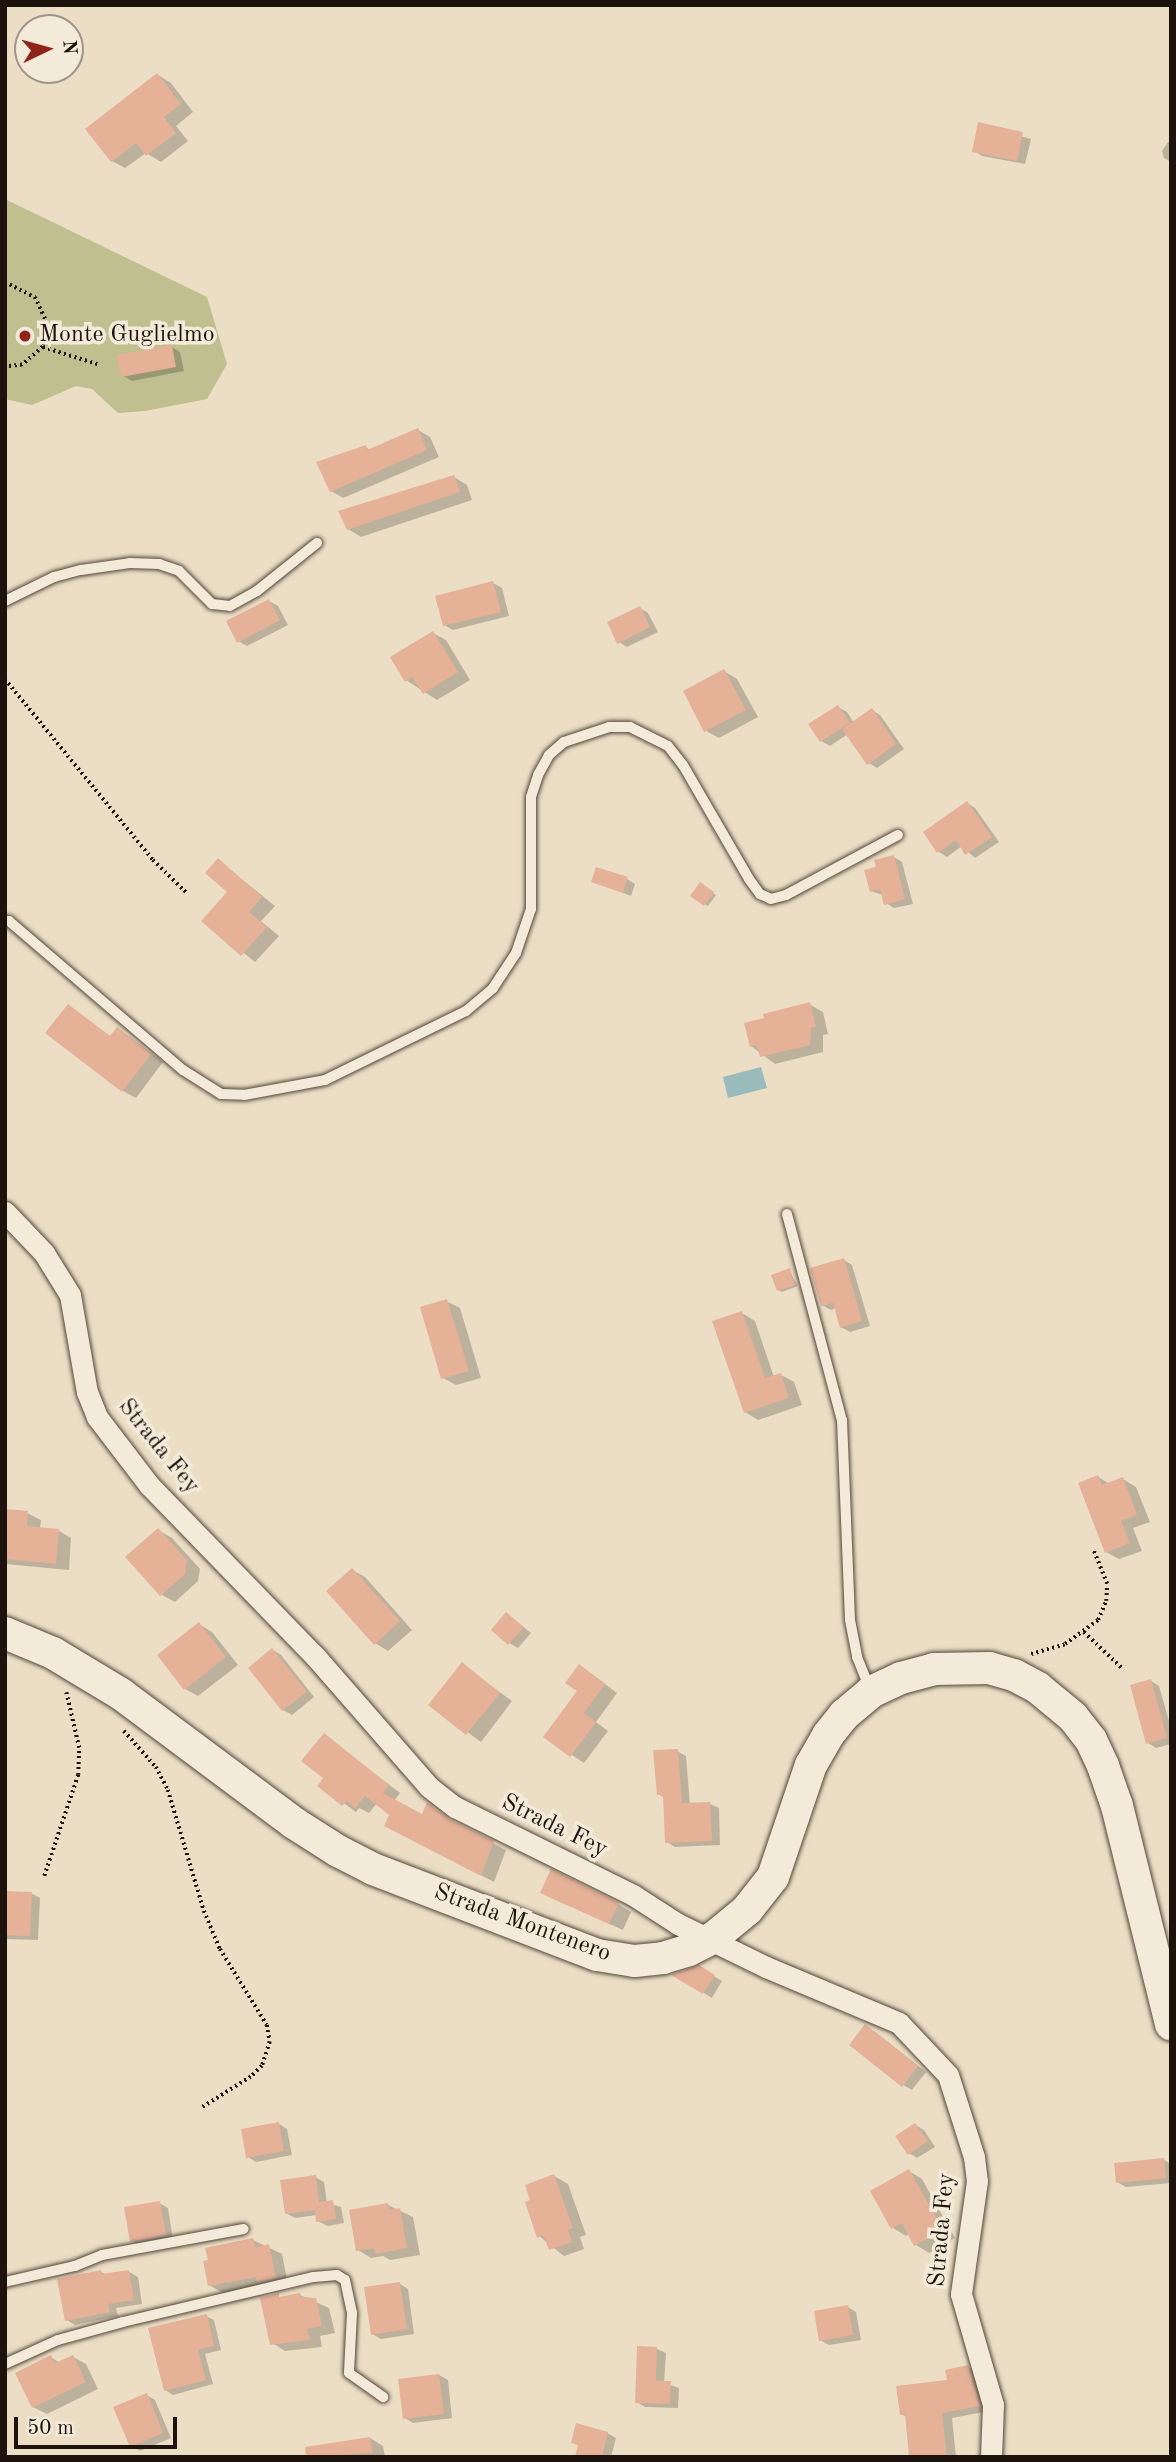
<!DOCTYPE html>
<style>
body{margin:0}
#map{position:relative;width:1176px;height:2462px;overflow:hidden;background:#ecdec5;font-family:"Old Standard TT",serif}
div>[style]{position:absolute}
.green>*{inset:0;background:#bfbf90}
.water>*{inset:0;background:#9abbbb}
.shadow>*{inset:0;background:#0003}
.building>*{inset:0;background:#e5b197}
.path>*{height:3.5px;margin-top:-1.75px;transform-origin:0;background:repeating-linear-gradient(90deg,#1e130c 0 2px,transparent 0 5.5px)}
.roads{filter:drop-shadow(0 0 2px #52463a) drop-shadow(0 0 2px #52463a)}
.service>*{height:10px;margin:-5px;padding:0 5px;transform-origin:5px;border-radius:5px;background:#f3ead9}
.minor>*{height:21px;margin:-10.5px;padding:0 10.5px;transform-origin:10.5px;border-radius:10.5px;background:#f3ead9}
.secondary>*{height:32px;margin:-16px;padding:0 16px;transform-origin:16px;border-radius:16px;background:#f3ead9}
.dots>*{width:19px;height:19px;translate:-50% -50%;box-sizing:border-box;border:4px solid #f3ead9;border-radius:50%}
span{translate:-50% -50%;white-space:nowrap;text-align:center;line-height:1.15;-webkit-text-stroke:7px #f3ead9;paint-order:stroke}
.poi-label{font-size:24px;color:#1e130c}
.left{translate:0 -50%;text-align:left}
.street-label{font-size:24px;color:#1e130c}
.frame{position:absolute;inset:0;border:7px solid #1e130c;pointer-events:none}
.north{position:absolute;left:14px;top:14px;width:70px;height:70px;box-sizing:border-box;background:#f3ead9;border:2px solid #9e9487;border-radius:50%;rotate:85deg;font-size:19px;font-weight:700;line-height:28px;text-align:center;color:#1e130c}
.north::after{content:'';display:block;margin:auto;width:24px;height:32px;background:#8f2418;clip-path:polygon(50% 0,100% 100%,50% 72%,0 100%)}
.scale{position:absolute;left:14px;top:2417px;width:163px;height:32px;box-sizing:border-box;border:4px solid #1e130c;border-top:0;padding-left:9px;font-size:21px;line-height:24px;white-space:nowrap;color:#1e130c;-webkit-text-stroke:5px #f3ead9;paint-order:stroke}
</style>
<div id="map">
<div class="green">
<i style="clip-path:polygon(5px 199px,207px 297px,227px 364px,207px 399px,145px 411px,118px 413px,92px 389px,76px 386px,32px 405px,5px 399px)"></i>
</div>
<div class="water">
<i style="clip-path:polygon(761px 1067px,767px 1088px,728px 1098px,723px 1077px)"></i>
</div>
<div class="shadow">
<i style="clip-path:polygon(158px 75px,171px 83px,193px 112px,176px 126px,188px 141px,161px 162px,146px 153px,125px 168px,112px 161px)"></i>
<i style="clip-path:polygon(979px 124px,1031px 139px,1025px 164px,982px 156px,974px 151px)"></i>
<i style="clip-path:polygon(1168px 142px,1171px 142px,1171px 162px,1164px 158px,1162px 151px)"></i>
<i style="clip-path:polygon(172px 347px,180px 352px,184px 371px,132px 381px,123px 376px)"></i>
<i style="clip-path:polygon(418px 430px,430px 437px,439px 457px,343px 498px,331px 491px,365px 447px,371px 450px)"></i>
<i style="clip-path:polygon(454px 477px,467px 485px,472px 500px,361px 537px,348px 529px)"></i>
<i style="clip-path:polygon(493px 583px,502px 588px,509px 616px,453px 630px,444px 625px)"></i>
<i style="clip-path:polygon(269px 601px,278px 606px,288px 625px,247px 646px,238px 641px)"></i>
<i style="clip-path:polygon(640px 608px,648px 613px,658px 632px,627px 647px,619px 642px)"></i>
<i style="clip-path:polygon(433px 633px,446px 640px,470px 680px,437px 700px,406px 680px)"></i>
<i style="clip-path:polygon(724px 671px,737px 679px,758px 717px,719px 738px,706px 731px)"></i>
<i style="clip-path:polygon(838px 707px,847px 712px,854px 723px,872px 710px,880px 715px,904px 749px,877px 768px,869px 763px,848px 734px,830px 746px,821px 741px)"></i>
<i style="clip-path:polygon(967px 803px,975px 808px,999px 842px,975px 858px,962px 846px,947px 857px,939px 852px)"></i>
<i style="clip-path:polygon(894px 857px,902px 862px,913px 904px,894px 908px,886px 903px,883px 895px,871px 891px,878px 868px)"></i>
<i style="clip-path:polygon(218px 860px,275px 906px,261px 921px,279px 936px,255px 962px,204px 921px,229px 892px)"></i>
<i style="clip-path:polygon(627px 879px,635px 884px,631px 896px,593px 881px)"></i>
<i style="clip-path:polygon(700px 884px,716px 895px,708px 906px,692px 896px)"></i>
<i style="clip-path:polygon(809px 1004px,823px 1012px,828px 1034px,823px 1035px,823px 1052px,775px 1064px,751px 1046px)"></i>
<i style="clip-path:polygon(68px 1006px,111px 1037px,117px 1029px,130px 1037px,163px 1062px,136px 1098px,123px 1091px)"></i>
<i style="clip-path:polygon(844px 1260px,852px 1265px,870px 1326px,850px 1332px,841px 1327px,836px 1308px,831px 1310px,822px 1305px)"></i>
<i style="clip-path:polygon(789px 1270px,798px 1286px,782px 1292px,778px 1290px)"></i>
<i style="clip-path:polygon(446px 1301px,460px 1308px,481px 1378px,456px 1385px,443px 1378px)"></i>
<i style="clip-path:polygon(742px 1313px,755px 1321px,774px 1377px,781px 1375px,794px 1382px,802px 1405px,758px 1420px,745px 1412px)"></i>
<i style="clip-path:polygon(1098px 1477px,1110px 1484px,1123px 1479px,1136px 1487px,1150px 1522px,1133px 1528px,1142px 1551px,1119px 1559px,1106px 1552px)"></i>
<i style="clip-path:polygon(5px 1511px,27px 1513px,41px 1520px,40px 1529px,58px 1530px,71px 1538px,69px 1570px,5px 1564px)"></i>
<i style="clip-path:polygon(158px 1530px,172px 1538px,200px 1569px,198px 1581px,175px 1602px,162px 1595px)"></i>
<i style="clip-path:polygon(352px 1570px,365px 1577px,412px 1630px,388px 1651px,375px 1643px)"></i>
<i style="clip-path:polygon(507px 1614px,531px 1633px,518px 1648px,509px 1643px)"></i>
<i style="clip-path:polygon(199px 1624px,212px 1632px,238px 1665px,198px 1696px,185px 1689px)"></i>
<i style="clip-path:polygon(273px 1650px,281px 1655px,314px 1697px,292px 1715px,283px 1710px)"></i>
<i style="clip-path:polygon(462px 1665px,512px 1701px,481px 1742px,430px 1705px)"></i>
<i style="clip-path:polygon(592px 1674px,617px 1693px,596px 1722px,608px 1731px,584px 1763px,545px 1737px)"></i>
<i style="clip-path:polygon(1151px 1681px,1159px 1686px,1171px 1728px,1171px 1744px,1156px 1748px,1148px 1743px)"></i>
<i style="clip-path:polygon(324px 1735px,400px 1793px,394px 1801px,423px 1816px,428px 1805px,458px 1825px,506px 1850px,494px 1882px,399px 1832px,392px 1815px,377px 1803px,369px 1813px,359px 1808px,356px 1812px,320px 1786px,326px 1778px)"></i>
<i style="clip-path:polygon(677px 1751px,686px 1756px,690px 1805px,710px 1804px,719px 1808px,720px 1845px,675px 1847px,667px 1842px,665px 1798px,658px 1794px)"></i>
<i style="clip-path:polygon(5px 1892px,31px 1893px,40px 1898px,38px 1940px,5px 1939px)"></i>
<i style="clip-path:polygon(556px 1900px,618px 1904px,631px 1912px,623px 1930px)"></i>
<i style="clip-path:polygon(699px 1967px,722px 1981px,712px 1998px,675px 1975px)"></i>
<i style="clip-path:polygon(874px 2031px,926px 2072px,912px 2090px,903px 2085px)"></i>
<i style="clip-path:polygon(279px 2124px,287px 2129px,292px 2155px,256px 2162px,248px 2157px)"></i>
<i style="clip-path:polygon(915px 2125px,924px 2130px,935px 2147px,917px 2158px,909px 2153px)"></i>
<i style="clip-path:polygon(1164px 2160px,1171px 2164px,1171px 2183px,1126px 2187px,1117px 2182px)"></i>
<i style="clip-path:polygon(909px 2171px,922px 2179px,955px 2238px,929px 2253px,916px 2245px,909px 2234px,906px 2236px,893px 2228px)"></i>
<i style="clip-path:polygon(554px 2176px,568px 2184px,586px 2235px,580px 2237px,584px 2249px,564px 2256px,539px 2236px)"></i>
<i style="clip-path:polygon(315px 2177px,324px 2182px,327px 2203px,341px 2207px,344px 2223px,327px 2226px,318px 2221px,317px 2215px,295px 2218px,286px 2213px)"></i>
<i style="clip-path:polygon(159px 2203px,168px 2208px,173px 2240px,140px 2246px,131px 2241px)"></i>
<i style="clip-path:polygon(388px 2205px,413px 2217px,420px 2255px,390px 2260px,383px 2256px,371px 2258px,358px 2250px)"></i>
<i style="clip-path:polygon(253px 2240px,282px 2254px,288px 2285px,265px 2285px,223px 2293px,209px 2285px)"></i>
<i style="clip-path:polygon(101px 2272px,107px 2275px,129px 2272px,138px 2277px,142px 2304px,116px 2308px,118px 2316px,75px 2325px,67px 2320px)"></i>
<i style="clip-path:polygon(400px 2284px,408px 2289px,414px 2334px,381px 2339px,372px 2334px)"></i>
<i style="clip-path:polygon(300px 2295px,329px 2308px,335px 2333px,320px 2336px,322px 2347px,285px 2351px,272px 2343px)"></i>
<i style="clip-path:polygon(848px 2307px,856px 2312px,861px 2340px,829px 2345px,820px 2340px)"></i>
<i style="clip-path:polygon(206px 2316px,214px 2320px,221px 2350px,205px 2354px,213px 2384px,173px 2395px,165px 2390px)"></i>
<i style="clip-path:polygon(657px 2349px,666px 2353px,664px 2383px,679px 2388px,678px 2408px,645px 2407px,637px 2402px)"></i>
<i style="clip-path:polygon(51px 2357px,60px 2363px,73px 2357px,86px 2364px,98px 2389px,47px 2414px,33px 2407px)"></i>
<i style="clip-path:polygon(968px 2367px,979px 2373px,989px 2411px,952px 2418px,956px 2457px,913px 2457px,907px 2417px,901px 2414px)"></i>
<i style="clip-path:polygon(439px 2375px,448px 2380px,452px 2418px,413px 2423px,405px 2418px)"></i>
<i style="clip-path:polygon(146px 2395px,155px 2400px,171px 2438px,140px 2451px,131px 2446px)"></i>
<i style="clip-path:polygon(607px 2433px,616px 2438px,611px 2457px,577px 2457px,580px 2446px,573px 2442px)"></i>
<i style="clip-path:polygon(370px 2438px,383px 2446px,385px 2457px,320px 2457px,319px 2446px)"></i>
</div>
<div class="building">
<i style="clip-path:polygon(157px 73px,181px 104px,164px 117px,176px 133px,146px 156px,136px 143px,111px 162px,85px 129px)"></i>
<i style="clip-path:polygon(978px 122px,1023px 132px,1017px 161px,972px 152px)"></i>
<i style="clip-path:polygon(172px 345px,176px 367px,121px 377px,117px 355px)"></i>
<i style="clip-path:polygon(418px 428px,427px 450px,330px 492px,316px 462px,366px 445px,367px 450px)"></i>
<i style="clip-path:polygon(454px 475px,460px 492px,347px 530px,338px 511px)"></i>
<i style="clip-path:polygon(493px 581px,501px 612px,443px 626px,435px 596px)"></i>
<i style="clip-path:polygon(269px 599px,280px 620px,237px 643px,226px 621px)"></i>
<i style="clip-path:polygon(640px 606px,650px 627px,617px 644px,607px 622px)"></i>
<i style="clip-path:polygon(433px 631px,458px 672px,423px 694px,412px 677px,405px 682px,390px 657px)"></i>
<i style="clip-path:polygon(724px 669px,746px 710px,704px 732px,683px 691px)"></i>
<i style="clip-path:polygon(838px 705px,850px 723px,820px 742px,808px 724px)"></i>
<i style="clip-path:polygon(872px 708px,896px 744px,867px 765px,842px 729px)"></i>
<i style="clip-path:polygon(967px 801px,992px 837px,965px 855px,956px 840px,937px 853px,923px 832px)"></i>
<i style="clip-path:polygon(894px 855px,905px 899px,884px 905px,880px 889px,870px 892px,864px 870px,876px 867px,874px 860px)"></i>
<i style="clip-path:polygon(218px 858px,262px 897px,249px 912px,267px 927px,241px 956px,201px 921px,227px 892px,205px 873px)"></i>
<i style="clip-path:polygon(596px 867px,628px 877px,623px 893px,591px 882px)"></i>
<i style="clip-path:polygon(700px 882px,714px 892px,704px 906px,690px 896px)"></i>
<i style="clip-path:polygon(810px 1002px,816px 1027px,811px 1028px,810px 1045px,760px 1057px,757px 1045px,750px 1047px,744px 1023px,764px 1018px,763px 1014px)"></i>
<i style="clip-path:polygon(68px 1004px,110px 1036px,117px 1027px,151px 1054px,122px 1092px,45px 1033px)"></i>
<i style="clip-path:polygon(844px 1258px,862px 1321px,840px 1328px,833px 1303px,821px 1306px,810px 1268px)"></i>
<i style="clip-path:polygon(790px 1268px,795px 1285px,777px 1291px,771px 1275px)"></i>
<i style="clip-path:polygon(447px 1299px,469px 1371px,441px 1379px,420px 1307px)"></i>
<i style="clip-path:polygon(742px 1311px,765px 1378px,781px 1373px,789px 1398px,744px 1413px,712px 1321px)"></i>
<i style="clip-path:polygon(1098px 1475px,1102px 1485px,1123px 1477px,1137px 1515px,1121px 1521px,1130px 1543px,1105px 1553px,1078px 1483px)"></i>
<i style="clip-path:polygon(5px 1509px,28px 1511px,27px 1526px,59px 1529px,56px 1564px,5px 1559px)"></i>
<i style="clip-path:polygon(158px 1528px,187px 1560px,185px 1574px,160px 1596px,125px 1557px)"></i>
<i style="clip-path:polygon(352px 1568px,400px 1621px,374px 1645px,326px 1591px)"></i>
<i style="clip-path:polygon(506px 1612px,524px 1627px,508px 1645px,491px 1630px)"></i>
<i style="clip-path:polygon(199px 1622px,226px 1657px,184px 1690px,157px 1655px)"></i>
<i style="clip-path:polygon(272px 1648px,307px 1692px,282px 1711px,248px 1668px)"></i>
<i style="clip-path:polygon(462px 1662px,500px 1693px,466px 1735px,428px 1705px)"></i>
<i style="clip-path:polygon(579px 1664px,605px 1684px,584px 1713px,596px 1722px,570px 1757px,543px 1737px,577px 1691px,565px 1683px)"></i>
<i style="clip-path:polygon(1151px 1679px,1167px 1738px,1146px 1744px,1130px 1685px)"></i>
<i style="clip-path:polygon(324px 1733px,389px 1785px,383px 1793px,422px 1814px,427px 1802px,449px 1819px,494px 1841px,481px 1876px,384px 1826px,389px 1815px,365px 1796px,355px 1808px,347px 1801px,342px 1806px,317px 1786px,323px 1778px,301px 1761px)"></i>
<i style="clip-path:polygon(678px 1749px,682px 1803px,710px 1802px,712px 1841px,665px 1843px,663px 1795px,657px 1795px,653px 1750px)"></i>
<i style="clip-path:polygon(551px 1869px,619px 1903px,609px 1924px,540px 1893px)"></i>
<i style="clip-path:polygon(5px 1891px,32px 1892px,30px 1936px,5px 1935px)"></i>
<i style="clip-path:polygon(699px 1965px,715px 1975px,703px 1994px,671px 1975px)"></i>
<i style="clip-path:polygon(865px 2024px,918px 2066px,902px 2087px,849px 2045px)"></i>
<i style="clip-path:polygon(279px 2122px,284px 2151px,246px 2158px,241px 2129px)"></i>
<i style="clip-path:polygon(915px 2123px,928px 2141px,908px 2155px,895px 2136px)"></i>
<i style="clip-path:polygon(1164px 2158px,1166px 2178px,1116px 2183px,1114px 2163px)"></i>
<i style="clip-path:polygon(909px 2169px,943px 2230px,914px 2246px,902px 2223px,891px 2229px,870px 2191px)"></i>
<i style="clip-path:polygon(554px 2174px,573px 2228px,568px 2230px,572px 2242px,549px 2250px,543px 2235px,537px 2238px,525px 2202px,530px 2200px,525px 2185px)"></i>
<i style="clip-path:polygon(316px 2175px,319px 2202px,333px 2200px,336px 2219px,316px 2222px,315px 2210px,285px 2214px,280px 2180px)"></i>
<i style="clip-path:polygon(160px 2201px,166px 2235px,130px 2242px,124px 2207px)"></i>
<i style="clip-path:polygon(388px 2203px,389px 2210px,400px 2208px,407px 2248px,375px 2254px,374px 2248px,356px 2251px,349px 2210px)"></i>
<i style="clip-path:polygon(253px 2238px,255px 2247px,269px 2244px,276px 2278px,257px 2282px,256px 2277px,208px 2286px,203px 2261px,208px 2260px,205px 2248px)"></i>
<i style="clip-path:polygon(101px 2270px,102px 2274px,129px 2270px,134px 2300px,108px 2304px,110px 2312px,65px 2321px,57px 2279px)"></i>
<i style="clip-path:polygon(400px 2282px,407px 2329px,371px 2335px,364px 2287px)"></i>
<i style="clip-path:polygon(279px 2293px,279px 2297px,300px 2293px,301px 2297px,316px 2298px,322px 2326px,307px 2329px,310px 2340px,270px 2345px,260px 2298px)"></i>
<i style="clip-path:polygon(848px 2305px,853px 2335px,819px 2341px,814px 2311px)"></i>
<i style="clip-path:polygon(207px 2314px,214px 2346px,198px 2350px,206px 2380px,164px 2391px,148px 2328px)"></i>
<i style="clip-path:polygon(637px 2346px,657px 2347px,656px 2381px,671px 2381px,670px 2404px,635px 2403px)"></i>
<i style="clip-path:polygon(51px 2355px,55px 2363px,73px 2355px,86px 2382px,32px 2408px,15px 2373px)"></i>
<i style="clip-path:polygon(968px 2365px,980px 2406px,942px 2413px,947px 2457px,909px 2457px,905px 2414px,900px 2415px,896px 2386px,947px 2380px,945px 2370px)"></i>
<i style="clip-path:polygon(439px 2374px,444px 2414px,403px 2419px,398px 2379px)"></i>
<i style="clip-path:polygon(147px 2393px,163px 2433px,130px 2447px,113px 2407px)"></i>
<i style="clip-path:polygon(576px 2423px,608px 2432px,602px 2457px,575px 2457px,578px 2445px,571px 2443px)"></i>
<i style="clip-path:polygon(370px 2437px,373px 2453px,306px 2457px,305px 2447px)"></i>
</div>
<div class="path">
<i style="left:5px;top:282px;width:34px;rotate:27deg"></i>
<i style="left:35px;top:297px;width:26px;rotate:65deg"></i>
<i style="left:46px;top:321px;width:26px;rotate:97deg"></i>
<i style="left:43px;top:347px;width:28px;rotate:139deg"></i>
<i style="left:22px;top:365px;width:17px;rotate:173deg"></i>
<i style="left:43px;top:347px;width:57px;rotate:17.5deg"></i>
<i style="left:5px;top:679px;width:234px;rotate:50.7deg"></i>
<i style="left:153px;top:860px;width:49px;rotate:44.2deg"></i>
<i style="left:1084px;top:1632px;width:55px;rotate:43.5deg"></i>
<i style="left:1031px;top:1654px;width:35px;rotate:-16deg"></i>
<i style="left:1065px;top:1644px;width:41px;rotate:-36deg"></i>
<i style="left:1098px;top:1620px;width:21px;rotate:-67deg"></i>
<i style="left:1106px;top:1601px;width:17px;rotate:-87deg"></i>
<i style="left:1107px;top:1584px;width:38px;rotate:-112deg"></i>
<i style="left:124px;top:1731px;width:48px;rotate:48.4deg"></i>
<i style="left:156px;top:1767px;width:26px;rotate:62deg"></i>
<i style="left:168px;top:1790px;width:126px;rotate:73.4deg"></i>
<i style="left:204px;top:1911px;width:41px;rotate:67.2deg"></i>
<i style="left:220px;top:1949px;width:89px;rotate:58.3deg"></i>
<i style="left:267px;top:2025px;width:17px;rotate:80deg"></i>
<i style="left:270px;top:2042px;width:25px;rotate:108deg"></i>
<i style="left:262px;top:2066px;width:16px;rotate:135deg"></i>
<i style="left:251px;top:2077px;width:57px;rotate:148deg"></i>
<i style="left:44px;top:1876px;width:107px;rotate:-71.4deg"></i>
<i style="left:78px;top:1775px;width:27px;rotate:-88deg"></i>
<i style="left:79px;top:1748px;width:57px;rotate:-103.1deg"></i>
</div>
<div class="roads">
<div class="service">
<i style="left:5px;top:601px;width:55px;rotate:-26.1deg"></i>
<i style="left:54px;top:577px;width:28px;rotate:-15deg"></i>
<i style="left:81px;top:570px;width:49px;rotate:-8.1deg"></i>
<i style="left:130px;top:563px;width:29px;rotate:2deg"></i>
<i style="left:159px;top:564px;width:21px;rotate:19deg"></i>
<i style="left:179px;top:571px;width:47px;rotate:45deg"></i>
<i style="left:212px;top:604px;width:18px;rotate:6deg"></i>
<i style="left:230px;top:606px;width:31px;rotate:-29deg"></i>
<i style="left:257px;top:591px;width:77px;rotate:-38.7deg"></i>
<i style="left:5px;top:921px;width:4px"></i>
<i style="left:9px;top:921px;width:229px;rotate:40.6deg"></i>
<i style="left:183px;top:1070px;width:45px;rotate:32.3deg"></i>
<i style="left:221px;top:1094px;width:23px;rotate:2deg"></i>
<i style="left:244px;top:1095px;width:82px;rotate:-10.5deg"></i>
<i style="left:325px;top:1080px;width:157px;rotate:-26.1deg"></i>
<i style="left:466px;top:1011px;width:35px;rotate:-40deg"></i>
<i style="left:493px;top:988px;width:42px;rotate:-56.7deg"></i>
<i style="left:516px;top:953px;width:46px;rotate:-71.2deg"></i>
<i style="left:531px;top:909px;width:112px;rotate:-90deg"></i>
<i style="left:531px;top:797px;width:23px;rotate:-72deg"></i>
<i style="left:538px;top:775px;width:23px;rotate:-61deg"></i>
<i style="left:549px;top:755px;width:20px;rotate:-41deg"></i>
<i style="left:564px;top:742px;width:47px;rotate:-18.4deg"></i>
<i style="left:609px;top:727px;width:21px"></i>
<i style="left:630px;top:727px;width:42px;rotate:26.6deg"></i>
<i style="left:668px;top:746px;width:24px;rotate:52deg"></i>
<i style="left:683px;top:765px;width:132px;rotate:59.9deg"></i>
<i style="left:749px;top:879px;width:19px;rotate:54deg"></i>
<i style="left:760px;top:894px;width:12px;rotate:24deg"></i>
<i style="left:771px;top:899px;width:16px;rotate:-15deg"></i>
<i style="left:786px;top:895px;width:127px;rotate:-28.2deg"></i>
<i style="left:787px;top:1214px;width:213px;rotate:75.1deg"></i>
<i style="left:842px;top:1420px;width:200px;rotate:87.7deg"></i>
<i style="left:850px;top:1620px;width:38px;rotate:79deg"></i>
<i style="left:857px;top:1657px;width:35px;rotate:68deg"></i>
<i style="left:5px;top:2282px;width:72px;rotate:-12.9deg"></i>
<i style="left:75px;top:2266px;width:29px;rotate:-22deg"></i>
<i style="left:102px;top:2255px;width:144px;rotate:-10.4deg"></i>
<i style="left:5px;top:2364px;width:58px;rotate:-24.4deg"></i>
<i style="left:58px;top:2340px;width:67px;rotate:-15.5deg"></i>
<i style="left:123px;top:2322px;width:196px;rotate:-13.3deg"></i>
<i style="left:314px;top:2277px;width:23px;rotate:-5deg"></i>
<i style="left:337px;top:2275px;width:9px;rotate:32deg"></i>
<i style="left:345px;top:2280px;width:34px;rotate:78deg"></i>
<i style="left:352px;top:2313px;width:60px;rotate:92.9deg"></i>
<i style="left:349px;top:2373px;width:42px;rotate:35.2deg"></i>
</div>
<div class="minor">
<i style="left:5px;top:1212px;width:57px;rotate:46.4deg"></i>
<i style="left:44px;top:1253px;width:49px;rotate:58.2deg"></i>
<i style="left:70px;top:1295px;width:98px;rotate:80.1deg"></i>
<i style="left:87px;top:1392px;width:27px;rotate:68deg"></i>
<i style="left:97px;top:1417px;width:86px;rotate:52.6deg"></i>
<i style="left:149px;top:1485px;width:237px;rotate:45.9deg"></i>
<i style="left:314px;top:1655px;width:175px;rotate:48.9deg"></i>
<i style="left:429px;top:1787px;width:33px;rotate:38deg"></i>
<i style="left:455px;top:1807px;width:199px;rotate:26.3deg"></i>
<i style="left:633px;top:1895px;width:54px;rotate:32.8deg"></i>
<i style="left:678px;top:1924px;width:98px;rotate:26deg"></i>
<i style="left:766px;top:1967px;width:144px;rotate:22.8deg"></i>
<i style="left:899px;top:2023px;width:71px;rotate:46.7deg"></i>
<i style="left:948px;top:2075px;width:86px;rotate:72.4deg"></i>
<i style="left:974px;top:2157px;width:24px;rotate:83deg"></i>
<i style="left:977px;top:2181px;width:114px;rotate:98.1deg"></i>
<i style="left:961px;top:2294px;width:116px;rotate:73.9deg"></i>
<i style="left:993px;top:2405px;width:52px;rotate:92.2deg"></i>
</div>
<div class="secondary">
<i style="left:5px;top:1633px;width:52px;rotate:22.6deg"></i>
<i style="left:53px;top:1653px;width:79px;rotate:31.1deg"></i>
<i style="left:121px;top:1694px;width:216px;rotate:36.7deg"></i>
<i style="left:294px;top:1823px;width:52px;rotate:32.5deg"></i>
<i style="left:338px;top:1851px;width:39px;rotate:27deg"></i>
<i style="left:373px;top:1869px;width:240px;rotate:21deg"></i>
<i style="left:597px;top:1955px;width:38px;rotate:9deg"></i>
<i style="left:635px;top:1961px;width:28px;rotate:-6deg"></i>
<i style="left:663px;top:1958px;width:27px;rotate:-17deg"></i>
<i style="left:689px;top:1950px;width:27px;rotate:-27deg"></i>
<i style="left:713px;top:1938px;width:44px;rotate:-39.5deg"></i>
<i style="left:747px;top:1910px;width:42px;rotate:-51.8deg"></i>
<i style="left:773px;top:1877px;width:118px;rotate:-71.3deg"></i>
<i style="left:811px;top:1765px;width:34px;rotate:-60deg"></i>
<i style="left:828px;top:1735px;width:26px;rotate:-51deg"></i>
<i style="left:844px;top:1715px;width:35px;rotate:-40deg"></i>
<i style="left:871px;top:1692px;width:33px;rotate:-25deg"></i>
<i style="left:901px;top:1678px;width:34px;rotate:-15deg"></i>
<i style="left:934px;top:1669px;width:55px;rotate:-1deg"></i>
<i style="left:989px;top:1668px;width:26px;rotate:16deg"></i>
<i style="left:1014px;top:1675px;width:27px;rotate:28deg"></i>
<i style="left:1038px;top:1688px;width:45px;rotate:39.6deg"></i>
<i style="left:1073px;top:1717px;width:29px;rotate:52deg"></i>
<i style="left:1091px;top:1740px;width:29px;rotate:65deg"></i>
<i style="left:1103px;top:1766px;width:42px;rotate:70.7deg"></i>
<i style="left:1117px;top:1806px;width:225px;rotate:76.1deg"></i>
</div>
</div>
<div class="dots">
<i style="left:25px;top:336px;background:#8f2418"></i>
</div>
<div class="poi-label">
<span class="left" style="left:39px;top:336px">Monte Guglielmo</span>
</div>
<div class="street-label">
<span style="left:158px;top:1447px;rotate:51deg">Strada Fey</span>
<span style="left:554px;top:1827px;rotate:26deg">Strada Fey</span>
<span style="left:522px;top:1924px;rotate:20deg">Strada Montenero</span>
<span style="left:943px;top:2230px;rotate:-85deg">Strada Fey</span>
</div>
<div class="frame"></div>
<div class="north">N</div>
<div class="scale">50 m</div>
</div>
